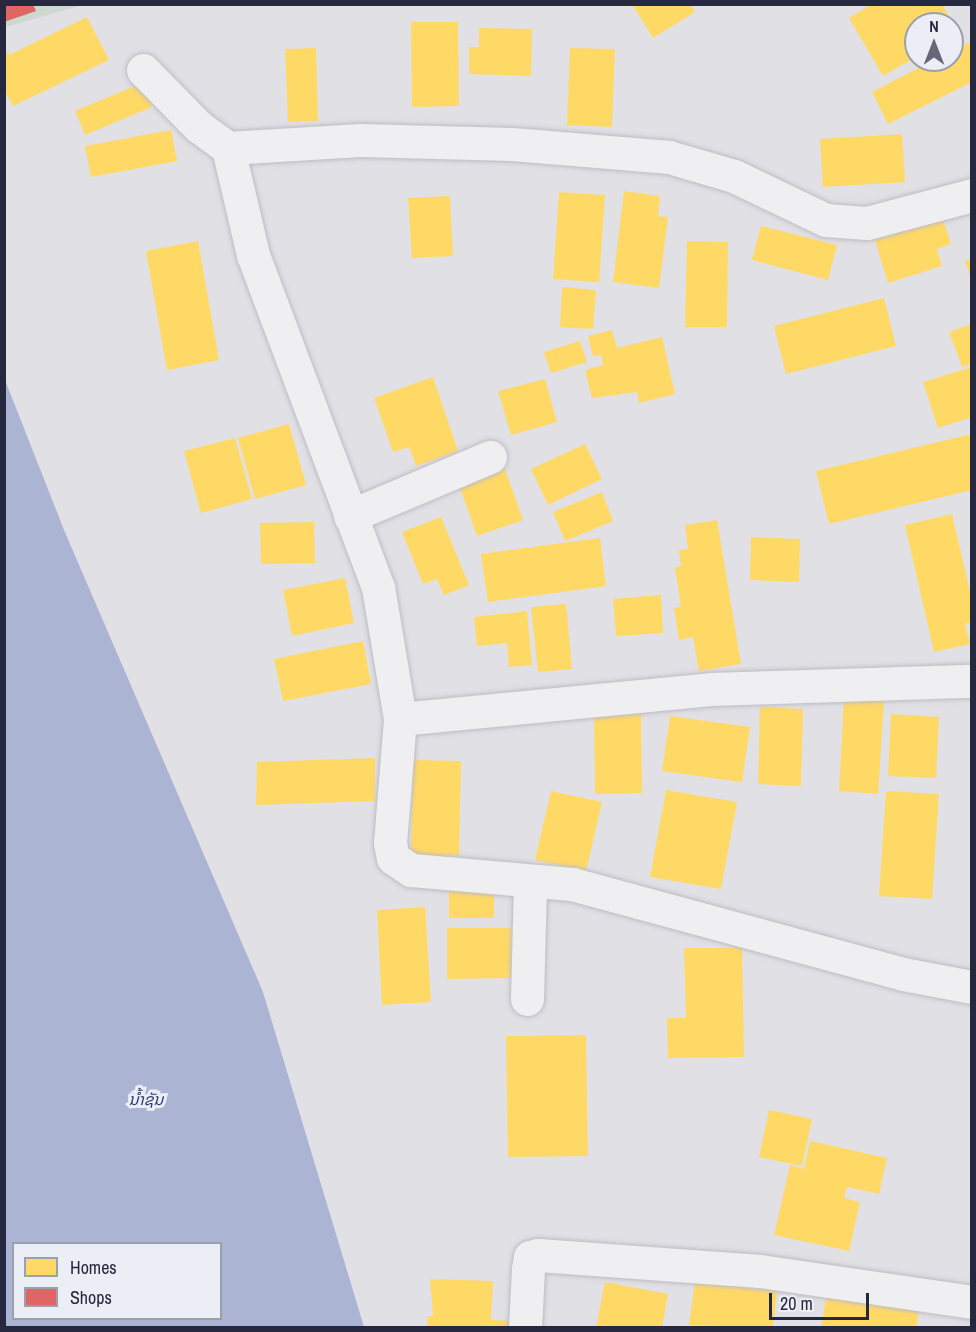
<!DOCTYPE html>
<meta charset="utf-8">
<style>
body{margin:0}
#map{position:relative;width:976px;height:1332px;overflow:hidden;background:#e0e0e5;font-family:"Archivo Narrow","Noto Sans Lao",sans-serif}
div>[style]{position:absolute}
.green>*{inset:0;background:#cdd8cf}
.water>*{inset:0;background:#acb4d3}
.homes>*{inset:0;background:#ffd966}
.shops>*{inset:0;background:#e06666}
.roads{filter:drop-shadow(0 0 2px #bdbdc3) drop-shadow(0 0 2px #bdbdc3)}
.minor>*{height:33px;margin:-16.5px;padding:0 16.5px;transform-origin:16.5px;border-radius:16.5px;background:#efeff2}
span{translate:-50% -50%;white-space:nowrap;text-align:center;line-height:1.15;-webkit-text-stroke:6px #eceef5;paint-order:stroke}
.water-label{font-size:16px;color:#2d3b75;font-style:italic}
.frame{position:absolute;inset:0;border:6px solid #25283f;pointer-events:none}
.legend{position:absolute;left:12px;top:1242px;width:210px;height:78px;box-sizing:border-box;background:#eceef5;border:2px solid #9c9fac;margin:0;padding:8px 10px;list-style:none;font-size:18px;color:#25283f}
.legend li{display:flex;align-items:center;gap:12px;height:30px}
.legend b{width:30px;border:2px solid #9c9fac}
.north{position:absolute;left:904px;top:12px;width:60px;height:60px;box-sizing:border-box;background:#eceef5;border:2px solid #9c9fac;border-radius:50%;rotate:0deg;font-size:16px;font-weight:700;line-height:24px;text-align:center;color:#25283f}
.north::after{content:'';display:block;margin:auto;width:21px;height:27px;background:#666879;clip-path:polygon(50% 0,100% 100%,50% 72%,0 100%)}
.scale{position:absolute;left:769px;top:1293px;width:100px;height:27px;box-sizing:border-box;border:3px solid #25283f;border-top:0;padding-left:8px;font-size:18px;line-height:21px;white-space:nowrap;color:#25283f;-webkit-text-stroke:4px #eceef5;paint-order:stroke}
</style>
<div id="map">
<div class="green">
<i style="clip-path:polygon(5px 5px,83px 5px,5px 27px)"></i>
</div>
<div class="water">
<i style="clip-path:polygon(evenodd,5px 380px,64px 530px,263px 992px,364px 1327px,5px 1327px,5px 380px,14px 1244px,220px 1244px,220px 1318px,14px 1318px,14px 1244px)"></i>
</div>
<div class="homes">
<i style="clip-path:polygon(632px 4px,690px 4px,695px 12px,653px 38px)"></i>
<i style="clip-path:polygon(872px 4px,942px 4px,958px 32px,952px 36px,952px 24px,916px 24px,916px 57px,883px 76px,849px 18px)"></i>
<i style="clip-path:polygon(87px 17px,109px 60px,13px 106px,4px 89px,4px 47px,9px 55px)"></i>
<i style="clip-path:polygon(411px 22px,458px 22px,459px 106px,412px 107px)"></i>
<i style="clip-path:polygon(479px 28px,532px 29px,531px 76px,469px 74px,469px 47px,479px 47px)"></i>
<i style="clip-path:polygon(972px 41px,972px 82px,888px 124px,872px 92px,934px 60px,952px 60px,952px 51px)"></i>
<i style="clip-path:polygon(316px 48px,318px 121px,288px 122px,285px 49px)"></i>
<i style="clip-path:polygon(570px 48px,615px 49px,612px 127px,567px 125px)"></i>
<i style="clip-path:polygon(142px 83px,152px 107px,85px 135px,75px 111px)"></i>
<i style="clip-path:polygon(171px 130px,177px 161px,91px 177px,85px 146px)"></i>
<i style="clip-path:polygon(902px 134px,905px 182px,823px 187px,820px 139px)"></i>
<i style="clip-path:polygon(624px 191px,660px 196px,658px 216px,668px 217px,659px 288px,613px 282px)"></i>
<i style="clip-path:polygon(559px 192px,605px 195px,599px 282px,553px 279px)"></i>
<i style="clip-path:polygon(450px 196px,453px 256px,412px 258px,408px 198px)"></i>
<i style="clip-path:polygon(943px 219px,951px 244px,937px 249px,942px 266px,888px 283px,875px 240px)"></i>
<i style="clip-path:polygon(761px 226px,837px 245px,828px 280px,752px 260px)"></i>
<i style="clip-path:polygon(198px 241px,219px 360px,167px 370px,146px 251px)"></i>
<i style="clip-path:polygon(687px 241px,728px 242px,727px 327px,685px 327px)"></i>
<i style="clip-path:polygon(972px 259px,972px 278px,971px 278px,965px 261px)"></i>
<i style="clip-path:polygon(562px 287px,596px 290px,593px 329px,560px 327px)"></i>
<i style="clip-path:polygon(884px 298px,896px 346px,786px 374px,774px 326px)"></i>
<i style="clip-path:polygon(972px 324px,972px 364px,962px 367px,949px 332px)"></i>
<i style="clip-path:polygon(612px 330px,617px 348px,662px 337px,675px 394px,639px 403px,637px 392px,592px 398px,585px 370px,603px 365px,601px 355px,593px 356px,588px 336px)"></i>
<i style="clip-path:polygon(580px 341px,587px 362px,551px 373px,544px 352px)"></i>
<i style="clip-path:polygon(972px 367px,972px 417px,938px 428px,923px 382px)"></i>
<i style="clip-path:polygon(433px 377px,458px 451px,416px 466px,409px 447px,393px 452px,374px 398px)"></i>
<i style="clip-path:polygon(545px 379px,557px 422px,511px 435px,498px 391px)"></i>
<i style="clip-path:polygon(289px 424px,306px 485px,255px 499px,238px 438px)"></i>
<i style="clip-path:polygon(972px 434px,972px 490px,829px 524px,816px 471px)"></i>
<i style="clip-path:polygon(235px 438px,252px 499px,201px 513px,184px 451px)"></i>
<i style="clip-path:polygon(585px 444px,602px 479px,548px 505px,531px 469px)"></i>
<i style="clip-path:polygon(505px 469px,523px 520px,477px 536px,459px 485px)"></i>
<i style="clip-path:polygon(602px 492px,613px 521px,565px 541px,553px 512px)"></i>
<i style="clip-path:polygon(952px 514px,972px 600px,972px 622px,965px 624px,970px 644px,934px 652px,905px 525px)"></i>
<i style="clip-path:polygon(441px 517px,469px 585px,444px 595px,437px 579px,423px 584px,402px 532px)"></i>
<i style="clip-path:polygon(717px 520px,741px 664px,699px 671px,693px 637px,679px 640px,674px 608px,681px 607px,675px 568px,681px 566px,679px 550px,688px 549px,685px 525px)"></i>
<i style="clip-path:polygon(314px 522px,315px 563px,261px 564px,260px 523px)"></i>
<i style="clip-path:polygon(751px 537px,800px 539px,799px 582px,750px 580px)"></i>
<i style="clip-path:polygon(600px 538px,606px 586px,488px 602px,481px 554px)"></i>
<i style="clip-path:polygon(345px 578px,354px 623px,292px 636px,283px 590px)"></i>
<i style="clip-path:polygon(661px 595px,663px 633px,616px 636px,613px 599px)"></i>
<i style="clip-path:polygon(566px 604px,572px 669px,538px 672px,531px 607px)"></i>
<i style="clip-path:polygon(527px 611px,532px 665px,509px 667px,507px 643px,477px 646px,474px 617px)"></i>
<i style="clip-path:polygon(363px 641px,371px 684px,283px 701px,274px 659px)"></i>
<i style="clip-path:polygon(844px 698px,884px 701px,878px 794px,839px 791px)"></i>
<i style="clip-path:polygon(760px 707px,803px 709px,801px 786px,758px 784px)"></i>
<i style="clip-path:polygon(641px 713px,642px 793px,595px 794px,594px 714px)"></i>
<i style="clip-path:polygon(891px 714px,939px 717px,936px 778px,888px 776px)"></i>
<i style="clip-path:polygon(670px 716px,750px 727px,742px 782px,662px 771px)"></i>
<i style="clip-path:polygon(375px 758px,375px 801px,256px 805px,257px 762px)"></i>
<i style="clip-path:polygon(413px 760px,461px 761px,459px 856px,411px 855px)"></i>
<i style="clip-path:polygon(666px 790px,737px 802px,721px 889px,650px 877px)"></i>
<i style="clip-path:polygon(551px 791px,602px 802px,586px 871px,535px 860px)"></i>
<i style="clip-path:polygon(886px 791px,939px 794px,932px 899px,879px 896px)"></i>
<i style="clip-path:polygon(449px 888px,494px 889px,494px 918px,449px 918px)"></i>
<i style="clip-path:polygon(425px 907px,431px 1002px,382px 1005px,377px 910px)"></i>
<i style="clip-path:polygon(447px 928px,511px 928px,511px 978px,447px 979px)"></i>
<i style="clip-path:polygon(684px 948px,742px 948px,744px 1057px,668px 1058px,667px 1018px,686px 1018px)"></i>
<i style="clip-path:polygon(586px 1035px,588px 1156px,508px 1157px,506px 1036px)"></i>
<i style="clip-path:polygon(769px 1110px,812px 1119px,802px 1166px,759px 1157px)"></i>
<i style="clip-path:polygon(810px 1141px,887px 1158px,879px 1194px,847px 1187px,844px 1198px,860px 1202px,849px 1251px,774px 1235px,790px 1165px,804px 1169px)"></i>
<i style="clip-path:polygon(430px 1279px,493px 1281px,491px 1320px,514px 1321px,514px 1328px,427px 1328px,428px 1316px,433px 1316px)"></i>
<i style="clip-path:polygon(695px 1281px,777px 1292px,773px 1328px,689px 1325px)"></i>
<i style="clip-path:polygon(605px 1282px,668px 1294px,662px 1328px,596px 1328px)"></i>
<i style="clip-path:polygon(827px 1293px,919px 1309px,916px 1328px,821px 1328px)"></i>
</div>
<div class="shops">
<i style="clip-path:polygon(4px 4px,33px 4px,36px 11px,4px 22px)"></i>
</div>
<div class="roads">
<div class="minor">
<i style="left:143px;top:70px;width:80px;rotate:45.5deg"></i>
<i style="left:199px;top:127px;width:36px;rotate:36deg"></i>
<i style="left:228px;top:148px;width:132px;rotate:-3.5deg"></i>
<i style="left:360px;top:140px;width:152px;rotate:1.5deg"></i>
<i style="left:512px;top:144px;width:158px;rotate:4.7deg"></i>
<i style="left:669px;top:157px;width:68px;rotate:16.3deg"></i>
<i style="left:734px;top:176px;width:102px;rotate:25.6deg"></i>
<i style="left:826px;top:220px;width:41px;rotate:4.2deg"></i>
<i style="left:867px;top:223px;width:109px;rotate:-14.9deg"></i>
<i style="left:228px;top:148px;width:110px;rotate:76.8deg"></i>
<i style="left:253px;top:255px;width:355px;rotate:69.4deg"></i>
<i style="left:378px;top:587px;width:134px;rotate:80.5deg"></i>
<i style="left:400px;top:719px;width:124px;rotate:94.6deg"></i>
<i style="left:390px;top:843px;width:15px;rotate:79deg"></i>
<i style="left:393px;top:858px;width:22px;rotate:34deg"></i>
<i style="left:411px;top:870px;width:162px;rotate:5deg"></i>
<i style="left:572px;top:884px;width:343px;rotate:15.2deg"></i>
<i style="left:903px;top:974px;width:70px;rotate:10.7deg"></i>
<i style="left:350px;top:516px;width:152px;rotate:-22.9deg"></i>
<i style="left:400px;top:719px;width:312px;rotate:-5.5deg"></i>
<i style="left:711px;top:689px;width:261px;rotate:-1.8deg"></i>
<i style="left:527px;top:999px;width:118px;rotate:-88.5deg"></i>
<i style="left:525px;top:1328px;width:59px;rotate:-87.1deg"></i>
<i style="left:528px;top:1269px;width:12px;rotate:-81deg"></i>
<i style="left:530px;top:1257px;width:8px;rotate:-14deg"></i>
<i style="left:538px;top:1255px;width:223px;rotate:4.1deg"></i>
<i style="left:760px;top:1271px;width:214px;rotate:8.3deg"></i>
</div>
</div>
<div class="water-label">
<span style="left:146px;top:1099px">ນ້ຳຊັນ</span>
</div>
<div class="frame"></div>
<ul class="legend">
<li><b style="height:16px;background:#ffd966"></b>Homes</li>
<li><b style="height:16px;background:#e06666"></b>Shops</li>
</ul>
<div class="north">N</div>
<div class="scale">20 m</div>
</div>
